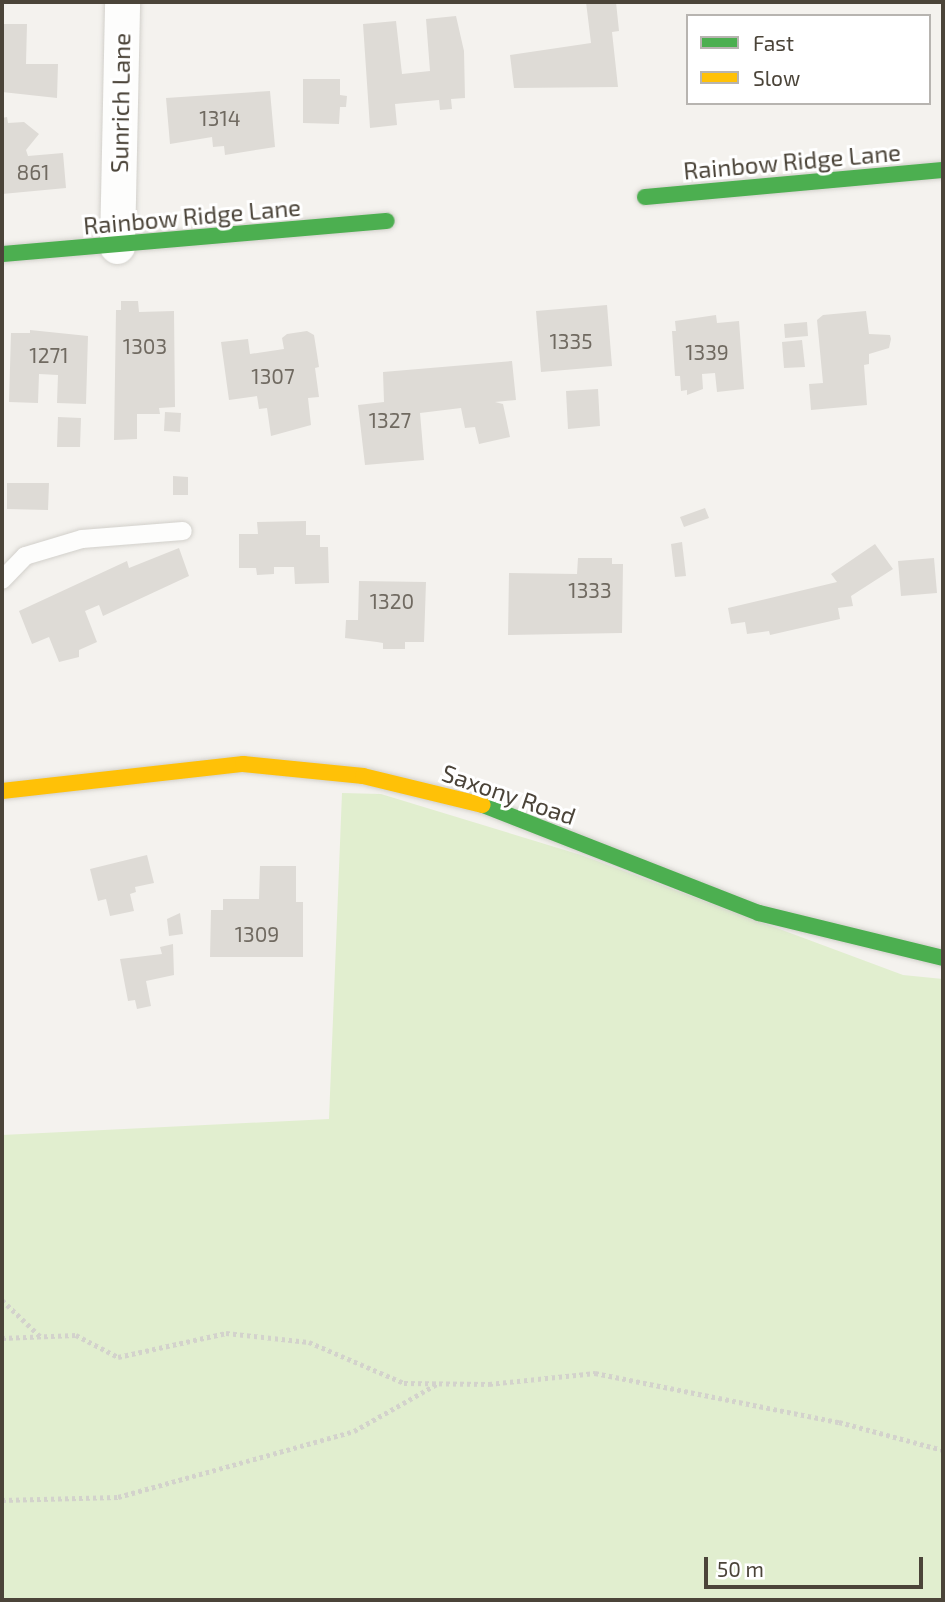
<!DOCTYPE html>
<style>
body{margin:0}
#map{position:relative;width:945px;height:1602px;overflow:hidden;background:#f4f2ee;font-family:"Exo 2",sans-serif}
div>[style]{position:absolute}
.green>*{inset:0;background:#e1eecf}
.building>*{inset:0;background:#dedbd6}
.path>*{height:4.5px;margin-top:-2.25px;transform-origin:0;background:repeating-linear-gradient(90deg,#d3d2cc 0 3.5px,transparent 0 7px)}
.roads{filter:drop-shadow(0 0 2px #d2d0cb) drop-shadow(0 0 2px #d2d0cb)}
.lane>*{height:18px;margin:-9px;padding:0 9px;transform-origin:9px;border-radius:9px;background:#fdfdfc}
.street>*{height:35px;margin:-17.5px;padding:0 17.5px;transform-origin:17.5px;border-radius:17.5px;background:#fdfdfc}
.fast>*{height:16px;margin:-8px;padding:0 8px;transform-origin:8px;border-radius:8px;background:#4caf50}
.slow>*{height:16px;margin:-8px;padding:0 8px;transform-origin:8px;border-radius:8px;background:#ffc107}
span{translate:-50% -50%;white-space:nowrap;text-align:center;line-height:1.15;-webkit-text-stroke:6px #fff;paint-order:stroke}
.number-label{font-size:21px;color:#706a61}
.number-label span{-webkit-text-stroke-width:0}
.street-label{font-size:24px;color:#4b4439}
.frame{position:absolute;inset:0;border:4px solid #4b4439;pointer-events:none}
.legend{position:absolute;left:686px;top:14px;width:245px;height:91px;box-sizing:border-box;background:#fff;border:2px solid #b7b4b0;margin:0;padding:9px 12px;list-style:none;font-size:21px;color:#4b4439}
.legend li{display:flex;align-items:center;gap:14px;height:35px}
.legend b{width:35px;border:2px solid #b7b4b0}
.scale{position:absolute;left:704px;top:1557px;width:219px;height:32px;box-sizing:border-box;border:4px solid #4b4439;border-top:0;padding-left:9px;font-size:21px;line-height:24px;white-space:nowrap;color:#4b4439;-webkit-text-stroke:5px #fff;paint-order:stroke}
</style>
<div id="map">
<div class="green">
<i style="clip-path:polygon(342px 793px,381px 794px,581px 855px,903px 975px,943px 979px,943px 1600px,2px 1600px,2px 1135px,329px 1119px)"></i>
</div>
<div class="building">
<i style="clip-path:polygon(586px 2px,616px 2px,619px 31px,612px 32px,618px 87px,514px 88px,510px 55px,591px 43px)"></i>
<i style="clip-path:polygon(456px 16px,464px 51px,465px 98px,451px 99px,452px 109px,440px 110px,439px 100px,395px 104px,397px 125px,370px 128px,363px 24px,396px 21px,402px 74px,430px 71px,426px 19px)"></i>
<i style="clip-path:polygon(2px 24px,27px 24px,26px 64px,58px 64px,57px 98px,2px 92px)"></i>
<i style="clip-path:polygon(303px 79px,340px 79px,340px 95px,347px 96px,346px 107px,340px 107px,339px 124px,303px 123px)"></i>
<i style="clip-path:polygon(270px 91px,275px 147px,225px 155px,224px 146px,213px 147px,212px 137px,170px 144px,166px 98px)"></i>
<i style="clip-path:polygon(7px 117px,8px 123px,24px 122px,39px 134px,26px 150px,28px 156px,63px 153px,66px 188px,2px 194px,2px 118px)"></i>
<i style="clip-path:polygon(121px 301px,138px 301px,139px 312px,174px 311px,175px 407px,159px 408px,160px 414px,137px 414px,137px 439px,114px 440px,116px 310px,121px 310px)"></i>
<i style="clip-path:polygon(607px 305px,612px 366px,541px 372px,536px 311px)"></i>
<i style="clip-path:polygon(866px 311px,869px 334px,890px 335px,891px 339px,889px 348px,869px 354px,869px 364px,864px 365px,867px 405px,811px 410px,809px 384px,823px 383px,817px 320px,823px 315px)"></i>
<i style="clip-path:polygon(716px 315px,717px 323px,739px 321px,744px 389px,717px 392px,715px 373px,702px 374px,703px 389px,687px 395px,687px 390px,681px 391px,680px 376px,675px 376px,672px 331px,676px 331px,675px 321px)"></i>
<i style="clip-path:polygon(807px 322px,808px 336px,785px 338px,784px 324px)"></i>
<i style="clip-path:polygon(30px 330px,88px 336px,86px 404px,57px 403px,58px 375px,39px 374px,38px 403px,9px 402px,11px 333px,30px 333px)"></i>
<i style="clip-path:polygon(307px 331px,314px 335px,319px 367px,315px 368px,319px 397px,308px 398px,311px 425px,271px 436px,267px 408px,259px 409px,257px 396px,229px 400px,221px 342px,248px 339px,250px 354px,284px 349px,282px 338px,287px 334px)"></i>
<i style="clip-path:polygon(802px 340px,805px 367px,784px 368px,782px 342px)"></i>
<i style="clip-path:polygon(512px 361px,516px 400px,495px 402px,503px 404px,510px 437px,479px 444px,475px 427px,465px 428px,461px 408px,420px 413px,424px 460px,365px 465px,358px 405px,384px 402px,383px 372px)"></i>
<i style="clip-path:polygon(598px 389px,600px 426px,568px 429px,566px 391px)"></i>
<i style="clip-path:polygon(165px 412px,181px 413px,180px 432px,164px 431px)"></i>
<i style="clip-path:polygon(58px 417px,81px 418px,80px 447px,57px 447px)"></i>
<i style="clip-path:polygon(173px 476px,188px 477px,188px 495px,173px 495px)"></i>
<i style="clip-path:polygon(7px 483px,49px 483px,48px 510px,7px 509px)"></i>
<i style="clip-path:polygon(705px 508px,709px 518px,684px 527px,680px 517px)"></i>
<i style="clip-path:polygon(306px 521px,306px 535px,320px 535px,320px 547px,328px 547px,329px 583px,295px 584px,294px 567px,274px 567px,274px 574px,257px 575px,256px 568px,239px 568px,239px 534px,258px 534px,257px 522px)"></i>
<i style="clip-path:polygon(682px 542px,686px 576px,675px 577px,671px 544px)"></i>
<i style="clip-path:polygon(875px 544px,893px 569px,851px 596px,853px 606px,838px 608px,840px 619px,770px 635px,769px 631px,747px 634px,745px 622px,731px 624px,728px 608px,837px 582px,831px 574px)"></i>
<i style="clip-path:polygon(179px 548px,189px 576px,103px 616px,99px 605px,85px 611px,97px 642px,79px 650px,79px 657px,59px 662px,49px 637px,32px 644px,19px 611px,127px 561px,129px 568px)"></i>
<i style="clip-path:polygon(578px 558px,612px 558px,612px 564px,623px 564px,622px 633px,508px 635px,509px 573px,577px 574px)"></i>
<i style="clip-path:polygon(934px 558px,937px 593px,901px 596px,898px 561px)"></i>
<i style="clip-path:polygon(359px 581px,426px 582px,424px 642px,405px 642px,405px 649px,383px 649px,383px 643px,377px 642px,345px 638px,346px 620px,358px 620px)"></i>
<i style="clip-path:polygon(147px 855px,154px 883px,135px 887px,136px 892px,130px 894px,134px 911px,110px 916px,106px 899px,98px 901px,90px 869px)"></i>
<i style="clip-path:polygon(260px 866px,296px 866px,296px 902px,303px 902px,303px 957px,210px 957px,211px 910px,223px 910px,223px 899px,259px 899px)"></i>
<i style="clip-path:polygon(180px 913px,183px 934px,169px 936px,167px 919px)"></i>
<i style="clip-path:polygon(173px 944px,174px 975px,146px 981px,151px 1006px,137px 1009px,135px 1000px,128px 1001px,120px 959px,162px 954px,160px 947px)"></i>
</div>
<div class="path">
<i style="left:2px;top:1300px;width:54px;rotate:43.5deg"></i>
<i style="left:2px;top:1338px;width:74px;rotate:-2.3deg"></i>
<i style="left:76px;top:1335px;width:47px;rotate:27.6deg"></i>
<i style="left:118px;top:1357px;width:111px;rotate:-12.5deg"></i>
<i style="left:226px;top:1333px;width:83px;rotate:6.2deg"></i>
<i style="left:309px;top:1342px;width:103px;rotate:23.3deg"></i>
<i style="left:404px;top:1383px;width:85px;rotate:0.7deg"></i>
<i style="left:489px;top:1384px;width:107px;rotate:-5.9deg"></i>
<i style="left:595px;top:1373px;width:249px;rotate:11.4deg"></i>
<i style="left:839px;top:1422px;width:108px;rotate:15.1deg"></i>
<i style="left:2px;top:1500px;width:116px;rotate:-1.5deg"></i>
<i style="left:118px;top:1497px;width:245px;rotate:-15.6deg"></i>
<i style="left:354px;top:1431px;width:95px;rotate:-29.5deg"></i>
</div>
<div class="roads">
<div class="lane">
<i style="left:2px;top:580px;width:33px;rotate:-46deg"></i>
<i style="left:25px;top:556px;width:59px;rotate:-16.6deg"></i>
<i style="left:82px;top:539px;width:101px;rotate:-4.5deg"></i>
</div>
<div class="street">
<i style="left:117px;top:246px;width:244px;rotate:-88.8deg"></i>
</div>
<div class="fast">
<i style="left:645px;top:197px;width:299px;rotate:-5.2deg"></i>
<i style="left:2px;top:254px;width:386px;rotate:-4.9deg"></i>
<i style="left:483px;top:805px;width:296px;rotate:21.4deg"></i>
<i style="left:759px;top:913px;width:189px;rotate:13.7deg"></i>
</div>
<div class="slow">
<i style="left:2px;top:791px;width:243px;rotate:-6.4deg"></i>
<i style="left:243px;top:764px;width:121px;rotate:5.7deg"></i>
<i style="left:363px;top:776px;width:123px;rotate:13.6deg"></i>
</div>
</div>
<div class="number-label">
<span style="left:220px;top:118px">1314</span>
<span style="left:33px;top:172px">861</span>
<span style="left:571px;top:341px">1335</span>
<span style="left:145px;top:346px">1303</span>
<span style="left:707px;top:352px">1339</span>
<span style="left:49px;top:355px">1271</span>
<span style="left:273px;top:376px">1307</span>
<span style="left:390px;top:420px">1327</span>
<span style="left:590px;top:590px">1333</span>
<span style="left:392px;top:601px">1320</span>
<span style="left:257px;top:934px">1309</span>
</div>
<div class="street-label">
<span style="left:120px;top:103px;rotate:-89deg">Sunrich Lane</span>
<span style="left:792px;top:161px;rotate:-5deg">Rainbow Ridge Lane</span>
<span style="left:192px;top:216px;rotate:-5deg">Rainbow Ridge Lane</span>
<span style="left:509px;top:794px;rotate:19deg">Saxony Road</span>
</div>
<div class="frame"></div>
<ul class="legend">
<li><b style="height:9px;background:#4caf50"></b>Fast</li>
<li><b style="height:9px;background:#ffc107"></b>Slow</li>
</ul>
<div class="scale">50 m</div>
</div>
